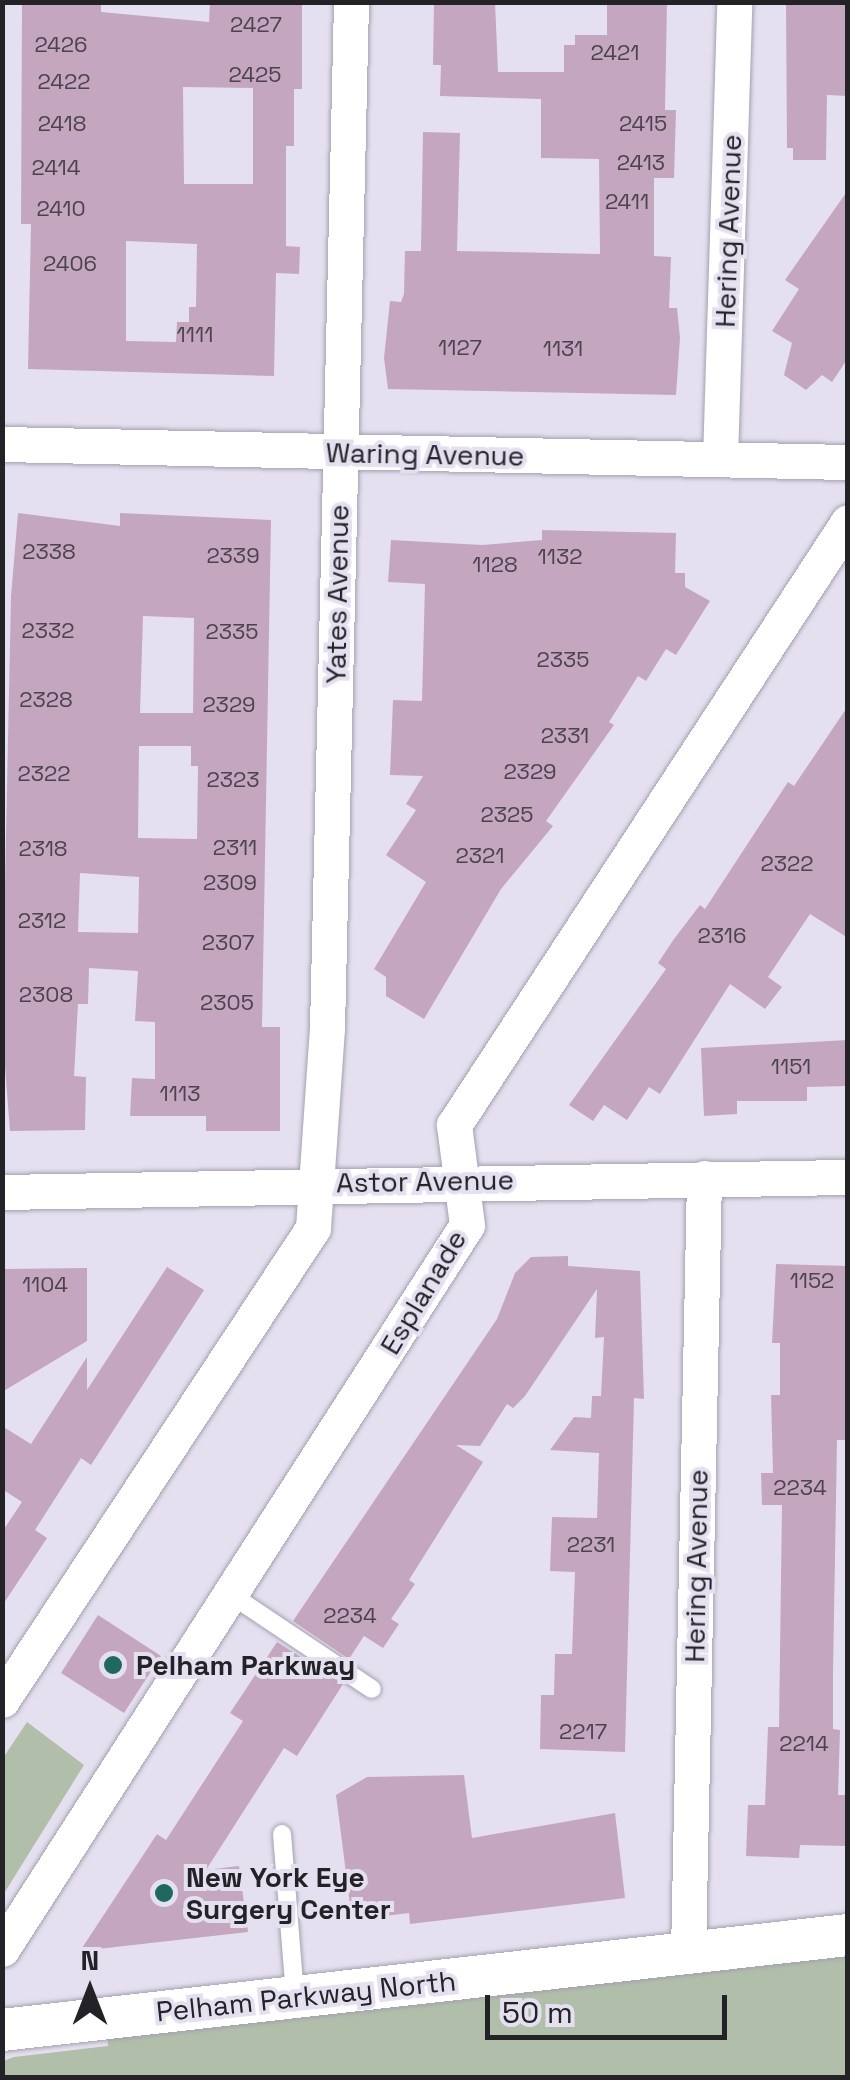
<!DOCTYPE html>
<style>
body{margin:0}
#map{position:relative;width:850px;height:2080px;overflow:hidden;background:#e5e0f0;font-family:"Space Grotesk",sans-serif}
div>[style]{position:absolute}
.green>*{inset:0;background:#b1bfaa}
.building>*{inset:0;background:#c4a6bf}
.roads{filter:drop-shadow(0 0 2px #a5a0af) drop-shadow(0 0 2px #a5a0af)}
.service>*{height:18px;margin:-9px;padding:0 9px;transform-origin:9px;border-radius:9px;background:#fff}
.minor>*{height:35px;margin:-17.5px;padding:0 17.5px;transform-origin:17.5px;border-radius:17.5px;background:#fff}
.tertiary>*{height:42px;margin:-21px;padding:0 21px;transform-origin:21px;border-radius:21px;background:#fff}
.dots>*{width:28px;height:28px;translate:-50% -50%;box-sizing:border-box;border:5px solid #e5e0f0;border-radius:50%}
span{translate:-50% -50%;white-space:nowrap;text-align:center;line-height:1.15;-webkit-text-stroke:8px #e5e0f0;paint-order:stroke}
.number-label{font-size:22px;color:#4b434d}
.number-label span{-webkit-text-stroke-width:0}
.street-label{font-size:28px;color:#232227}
.poi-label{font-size:28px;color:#232227;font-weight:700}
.left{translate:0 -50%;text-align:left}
.frame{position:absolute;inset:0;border:5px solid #232227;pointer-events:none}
.north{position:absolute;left:40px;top:1940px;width:100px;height:100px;-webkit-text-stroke:8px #e5e0f0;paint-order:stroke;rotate:0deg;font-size:28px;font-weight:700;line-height:40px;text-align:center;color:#232227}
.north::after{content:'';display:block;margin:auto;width:35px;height:45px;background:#232227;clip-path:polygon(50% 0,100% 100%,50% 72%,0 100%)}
.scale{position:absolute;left:485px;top:1995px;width:242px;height:45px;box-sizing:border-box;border:5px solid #232227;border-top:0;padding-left:12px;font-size:30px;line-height:35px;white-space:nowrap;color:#232227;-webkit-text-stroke:8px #e5e0f0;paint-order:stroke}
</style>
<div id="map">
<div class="green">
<i style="clip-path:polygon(27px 1722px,84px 1765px,3px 1895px,3px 1758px)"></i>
<i style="clip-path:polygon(847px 1951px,847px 2077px,3px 2078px,3px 2061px,14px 2057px,108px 2046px,107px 2036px)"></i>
</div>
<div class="building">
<i style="clip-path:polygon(evenodd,22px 2px,101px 2px,101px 12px,209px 22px,210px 2px,302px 5px,302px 89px,294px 89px,294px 146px,286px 146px,286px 246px,300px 247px,299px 274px,276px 273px,274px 376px,28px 369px,31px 224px,21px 224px,22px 2px,183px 87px,253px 88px,253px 184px,184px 184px,183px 87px,22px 2px,126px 241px,197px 244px,196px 307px,189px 307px,189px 322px,177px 322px,176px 342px,126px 341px,126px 241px)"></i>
<i style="clip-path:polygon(434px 2px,495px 2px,498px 72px,564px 72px,564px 45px,575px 45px,575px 35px,607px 35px,607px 2px,667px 2px,665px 110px,676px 110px,674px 178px,654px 178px,654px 256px,671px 257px,669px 308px,677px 308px,680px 338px,676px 395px,388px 389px,384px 358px,390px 301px,401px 302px,404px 294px,405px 251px,421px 251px,423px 132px,460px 133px,457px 251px,600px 254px,599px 159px,541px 158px,541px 99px,440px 96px,441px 65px,433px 65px)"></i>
<i style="clip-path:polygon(786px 3px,846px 4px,848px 96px,827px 95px,826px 160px,793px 160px,793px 148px,787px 148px)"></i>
<i style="clip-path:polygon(848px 190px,848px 358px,832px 382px,822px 375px,806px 390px,784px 375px,792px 343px,772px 331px,799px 289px,785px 280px)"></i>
<i style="clip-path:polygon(evenodd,18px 513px,120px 526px,120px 513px,271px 520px,262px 1027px,280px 1027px,280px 1131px,206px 1131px,206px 1116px,130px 1116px,132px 1078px,155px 1079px,155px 1022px,135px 1021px,138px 971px,89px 968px,88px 1004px,78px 1004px,74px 1076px,86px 1077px,85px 1130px,10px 1131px,2px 1028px,11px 596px,18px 513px,143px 616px,194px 618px,193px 713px,140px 713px,143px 616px,18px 513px,139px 746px,191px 746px,191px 766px,198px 766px,197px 839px,138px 838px,139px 746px,18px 513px,80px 873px,139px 877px,138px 933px,78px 932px,80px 873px)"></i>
<i style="clip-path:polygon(542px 530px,676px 533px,675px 573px,685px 573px,685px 587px,710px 601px,676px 655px,666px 649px,646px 681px,638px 676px,609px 722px,614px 725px,546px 821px,553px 826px,501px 889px,424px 1019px,386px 996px,386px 977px,374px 969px,426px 882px,386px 855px,416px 810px,406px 804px,423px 776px,390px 775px,393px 700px,422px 701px,425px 584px,388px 582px,391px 540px,482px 545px,542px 540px)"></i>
<i style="clip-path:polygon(848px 706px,848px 938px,810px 914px,768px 977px,782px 987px,765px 1009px,730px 984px,660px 1094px,649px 1087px,627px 1120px,604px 1105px,593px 1121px,569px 1105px,666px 969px,658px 963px,674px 939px,700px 905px,705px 909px,788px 782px,794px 786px)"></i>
<i style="clip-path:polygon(848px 1040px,848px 1086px,807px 1087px,807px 1101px,737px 1101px,737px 1114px,704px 1116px,701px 1048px)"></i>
<i style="clip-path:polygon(568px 1256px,568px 1266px,640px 1271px,644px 1399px,634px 1398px,625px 1752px,540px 1749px,541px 1695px,554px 1695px,555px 1654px,572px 1654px,575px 1572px,550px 1571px,552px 1517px,597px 1518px,599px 1453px,550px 1450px,574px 1417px,591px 1418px,592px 1396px,601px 1396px,604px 1337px,595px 1338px,597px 1289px,525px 1396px,513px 1408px,507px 1404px,480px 1446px,456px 1445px,483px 1462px,409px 1580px,415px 1584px,391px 1619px,399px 1624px,383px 1648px,364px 1636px,349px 1659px,293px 1621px,497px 1319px,515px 1273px,531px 1257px)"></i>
<i style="clip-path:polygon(776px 1264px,848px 1266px,848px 1440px,837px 1440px,833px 1673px,833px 1729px,840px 1730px,838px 1795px,848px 1795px,848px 1846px,800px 1845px,799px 1858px,746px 1856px,748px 1805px,765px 1805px,768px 1727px,779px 1727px,782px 1505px,762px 1505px,761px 1473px,773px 1473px,771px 1395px,780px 1395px,780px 1343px,772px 1343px)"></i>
<i style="clip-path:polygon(167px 1267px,204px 1290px,91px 1465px,81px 1458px,35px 1530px,47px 1538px,2px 1606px,2px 1532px,22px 1502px,2px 1489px,2px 1426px,31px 1444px,87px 1357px,87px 1390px)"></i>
<i style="clip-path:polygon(87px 1268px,87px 1341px,2px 1392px,4px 1269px)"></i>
<i style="clip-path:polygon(98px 1615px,161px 1656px,124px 1713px,61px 1673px)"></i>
<i style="clip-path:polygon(277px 1642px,343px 1684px,297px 1756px,284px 1748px,206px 1870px,239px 1866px,248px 1932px,80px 1951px,157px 1834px,166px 1840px,243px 1721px,230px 1713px)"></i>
<i style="clip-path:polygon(464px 1775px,472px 1838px,615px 1813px,625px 1898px,410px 1924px,409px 1913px,352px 1920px,336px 1795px,367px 1777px)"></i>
</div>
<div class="roads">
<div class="service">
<i style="left:233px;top:1596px;width:167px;rotate:33.8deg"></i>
<i style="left:282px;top:1834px;width:164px;rotate:85.4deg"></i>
</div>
<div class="minor">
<i style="left:2px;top:444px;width:846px;rotate:1.22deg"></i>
<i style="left:720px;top:459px;width:457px;rotate:-88.2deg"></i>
<i style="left:2px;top:1192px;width:846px;rotate:-1.02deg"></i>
<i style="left:2px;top:1700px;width:565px;rotate:-56.62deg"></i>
<i style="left:313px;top:1228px;width:200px;rotate:-86deg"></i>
<i style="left:327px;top:1028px;width:1026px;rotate:-88.66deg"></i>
<i style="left:2px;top:1949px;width:860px;rotate:-57.29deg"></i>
<i style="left:467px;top:1225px;width:101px;rotate:-97.4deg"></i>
<i style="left:454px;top:1125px;width:720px;rotate:-56.84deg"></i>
<i style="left:688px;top:1954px;width:776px;rotate:-88.82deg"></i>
</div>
<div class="tertiary">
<i style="left:2px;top:2030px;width:851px;rotate:-6.41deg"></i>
</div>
</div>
<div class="dots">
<i style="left:113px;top:1665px;background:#20685e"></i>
<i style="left:164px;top:1893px;background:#20685e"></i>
</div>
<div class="number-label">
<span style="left:256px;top:25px">2427</span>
<span style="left:61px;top:45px">2426</span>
<span style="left:615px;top:53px">2421</span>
<span style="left:255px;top:75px">2425</span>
<span style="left:64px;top:82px">2422</span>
<span style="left:62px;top:124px">2418</span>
<span style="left:643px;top:124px">2415</span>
<span style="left:641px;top:163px">2413</span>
<span style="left:56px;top:168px">2414</span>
<span style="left:627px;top:202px">2411</span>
<span style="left:61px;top:209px">2410</span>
<span style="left:70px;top:264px">2406</span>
<span style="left:195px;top:335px">1111</span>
<span style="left:460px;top:348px">1127</span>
<span style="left:563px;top:349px">1131</span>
<span style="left:49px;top:552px">2338</span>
<span style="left:233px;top:556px">2339</span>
<span style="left:560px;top:557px">1132</span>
<span style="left:495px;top:565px">1128</span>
<span style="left:48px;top:631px">2332</span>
<span style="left:232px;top:632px">2335</span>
<span style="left:563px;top:660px">2335</span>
<span style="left:46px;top:700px">2328</span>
<span style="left:229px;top:705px">2329</span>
<span style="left:565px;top:736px">2331</span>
<span style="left:530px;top:772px">2329</span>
<span style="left:44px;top:774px">2322</span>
<span style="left:233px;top:780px">2323</span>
<span style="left:507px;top:815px">2325</span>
<span style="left:235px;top:848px">2311</span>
<span style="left:43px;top:849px">2318</span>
<span style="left:480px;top:856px">2321</span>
<span style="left:787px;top:864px">2322</span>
<span style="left:230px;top:883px">2309</span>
<span style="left:42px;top:921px">2312</span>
<span style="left:722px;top:936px">2316</span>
<span style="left:228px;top:943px">2307</span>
<span style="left:46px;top:995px">2308</span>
<span style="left:227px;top:1003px">2305</span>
<span style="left:791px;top:1067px">1151</span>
<span style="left:180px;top:1094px">1113</span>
<span style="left:812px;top:1281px">1152</span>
<span style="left:45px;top:1285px">1104</span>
<span style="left:800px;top:1488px">2234</span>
<span style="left:591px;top:1545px">2231</span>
<span style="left:350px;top:1616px">2234</span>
<span style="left:583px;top:1732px">2217</span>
<span style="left:804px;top:1744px">2214</span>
</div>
<div class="street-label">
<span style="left:728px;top:231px;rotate:-88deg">Hering Avenue</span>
<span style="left:425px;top:454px;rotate:1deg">Waring Avenue</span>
<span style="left:337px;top:594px;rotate:-89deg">Yates Avenue</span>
<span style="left:425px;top:1181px;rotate:-1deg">Astor Avenue</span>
<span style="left:423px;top:1292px;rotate:-59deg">Esplanade</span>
<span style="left:696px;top:1566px;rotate:-89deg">Hering Avenue</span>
<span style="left:306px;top:1996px;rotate:-6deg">Pelham Parkway North</span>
</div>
<div class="poi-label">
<span class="left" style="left:136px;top:1665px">Pelham Parkway</span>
<span class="left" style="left:186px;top:1893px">New York Eye<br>Surgery Center</span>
</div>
<div class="frame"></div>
<div class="north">N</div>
<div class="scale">50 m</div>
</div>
